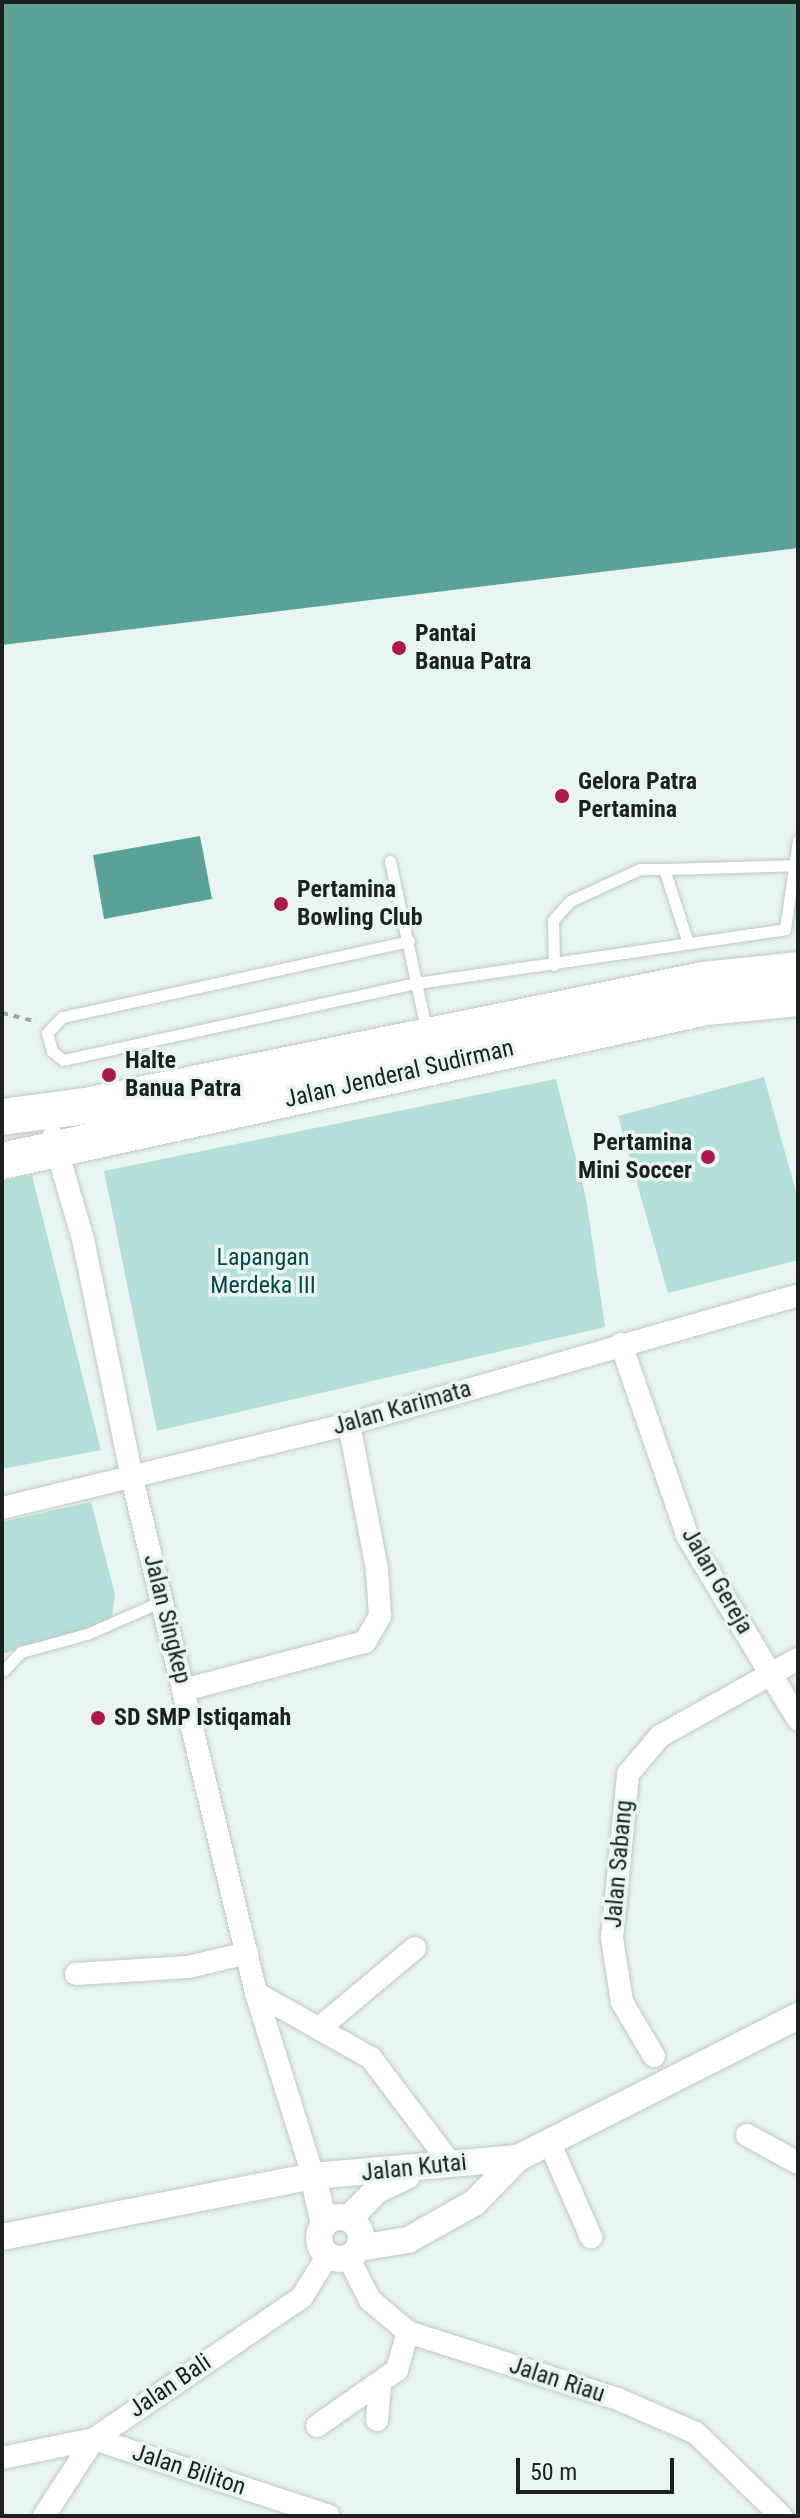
<!DOCTYPE html>
<style>
body{margin:0}
#map{position:relative;width:800px;height:2518px;overflow:hidden;background:#e8f5f3;font-family:"Roboto Condensed",sans-serif}
div>[style]{position:absolute}
.green>*{inset:0;background:#b4dfd8}
.water>*{inset:0;background:#5aa198}
.path>*{height:4px;margin-top:-2px;transform-origin:0;background:repeating-linear-gradient(90deg,#9ea8a6 0 6px,transparent 0 12px)}
.roads{filter:drop-shadow(0 0 2px #bdc9c7) drop-shadow(0 0 2px #bdc9c7)}
.service>*{height:11px;margin:-5.5px;padding:0 5.5px;transform-origin:5.5px;border-radius:5.5px;background:#fff}
.minor>*{height:22px;margin:-11px;padding:0 11px;transform-origin:11px;border-radius:11px;background:#fff}
.tertiary>*{height:26px;margin:-13px;padding:0 13px;transform-origin:13px;border-radius:13px;background:#fff}
.tertiary>.ring{margin:-13px;padding:0;box-sizing:content-box;background:none;border:26px solid #fff;border-radius:50%}
.trunk>*{height:36px;margin:-18px;padding:0 18px;transform-origin:18px;border-radius:18px;background:#fff}
.dots>*{width:22px;height:22px;translate:-50% -50%;box-sizing:border-box;border:4px solid #e8f5f3;border-radius:50%}
span{translate:-50% -50%;white-space:nowrap;text-align:center;line-height:1.15;-webkit-text-stroke:7px #e8f5f3;paint-order:stroke}
.poi-label{font-size:24px;color:#1c201f;font-weight:700}
.left{translate:0 -50%;text-align:left}
.right{translate:-100% -50%;text-align:right}
.street-label{font-size:24px;color:#1c201f}
.park-label{font-size:24px;color:#054942}
.frame{position:absolute;inset:0;border:4px solid #1c201f;pointer-events:none}
.scale{position:absolute;left:516px;top:2458px;width:158px;height:36px;box-sizing:border-box;border:4px solid #1c201f;border-top:0;padding-left:10px;font-size:24px;line-height:28px;white-space:nowrap;color:#1c201f;-webkit-text-stroke:6px #e8f5f3;paint-order:stroke}
</style>
<div id="map">
<div class="green">
<i style="clip-path:polygon(764px 1077px,798px 1199px,798px 1260px,668px 1293px,618px 1116px)"></i>
<i style="clip-path:polygon(556px 1079px,586px 1198px,605px 1327px,157px 1431px,104px 1171px)"></i>
<i style="clip-path:polygon(32px 1175px,101px 1450px,2px 1469px,2px 1181px)"></i>
<i style="clip-path:polygon(91px 1502px,115px 1594px,111px 1627px,2px 1654px,2px 1522px)"></i>
</div>
<div class="water">
<i style="clip-path:polygon(2px 2px,798px 2px,798px 548px,2px 645px)"></i>
<i style="clip-path:polygon(200px 836px,212px 899px,104px 919px,93px 855px)"></i>
</div>
<div class="path">
<i style="left:2px;top:1013px;width:36px;rotate:14deg"></i>
</div>
<div class="roads">
<div class="service">
<i style="left:390px;top:861px;width:176px;rotate:77.9deg"></i>
<i style="left:664px;top:869px;width:132px;rotate:-1.7deg"></i>
<i style="left:409px;top:941px;width:355px;rotate:167.6deg"></i>
<i style="left:62px;top:1017px;width:22px;rotate:133deg"></i>
<i style="left:47px;top:1033px;width:19px;rotate:74deg"></i>
<i style="left:52px;top:1051px;width:14px;rotate:39deg"></i>
<i style="left:63px;top:1060px;width:362px;rotate:-12.3deg"></i>
<i style="left:417px;top:983px;width:372px;rotate:-8.3deg"></i>
<i style="left:785px;top:929px;width:90px;rotate:-81.7deg"></i>
<i style="left:554px;top:965px;width:45px;rotate:-91.3deg"></i>
<i style="left:553px;top:920px;width:25px;rotate:-48deg"></i>
<i style="left:570px;top:901px;width:77px;rotate:-24.6deg"></i>
<i style="left:640px;top:869px;width:24px"></i>
<i style="left:664px;top:869px;width:78px;rotate:72deg"></i>
<i style="left:4px;top:1670px;width:25px;rotate:-47deg"></i>
<i style="left:21px;top:1652px;width:68px;rotate:-15.3deg"></i>
<i style="left:87px;top:1634px;width:82px;rotate:-23.7deg"></i>
</div>
<div class="minor">
<i style="left:53px;top:1137px;width:106px;rotate:73.6deg"></i>
<i style="left:83px;top:1239px;width:244px;rotate:78.4deg"></i>
<i style="left:132px;top:1478px;width:530px;rotate:76.46deg"></i>
<i style="left:256px;top:1993px;width:192px;rotate:72.7deg"></i>
<i style="left:621px;top:1344px;width:204px;rotate:70.9deg"></i>
<i style="left:688px;top:1537px;width:213px;rotate:58.9deg"></i>
<i style="left:2px;top:1508px;width:357px;rotate:-13.6deg"></i>
<i style="left:349px;top:1424px;width:467px;rotate:-16deg"></i>
<i style="left:184px;top:1690px;width:187px;rotate:-14.9deg"></i>
<i style="left:365px;top:1642px;width:30px;rotate:-60deg"></i>
<i style="left:380px;top:1616px;width:47px;rotate:-93.7deg"></i>
<i style="left:377px;top:1569px;width:148px;rotate:-100.9deg"></i>
<i style="left:76px;top:1974px;width:112px;rotate:-3.6deg"></i>
<i style="left:188px;top:1967px;width:61px;rotate:-13.3deg"></i>
<i style="left:256px;top:1993px;width:132px;rotate:29.5deg"></i>
<i style="left:371px;top:2058px;width:133px;rotate:53deg"></i>
<i style="left:323px;top:2025px;width:120px;rotate:-39.9deg"></i>
<i style="left:654px;top:2056px;width:63px;rotate:-120.7deg"></i>
<i style="left:622px;top:2002px;width:65px;rotate:-98.9deg"></i>
<i style="left:612px;top:1938px;width:165px;rotate:-84.4deg"></i>
<i style="left:628px;top:1774px;width:50px;rotate:-49.9deg"></i>
<i style="left:660px;top:1736px;width:158px;rotate:-29.2deg"></i>
<i style="left:747px;top:2135px;width:58px;rotate:28.8deg"></i>
<i style="left:550px;top:2144px;width:102px;rotate:66.2deg"></i>
<i style="left:348px;top:2257px;width:48px;rotate:62.9deg"></i>
<i style="left:370px;top:2300px;width:50px;rotate:40.1deg"></i>
<i style="left:408px;top:2332px;width:220px;rotate:17.7deg"></i>
<i style="left:618px;top:2399px;width:85px;rotate:23.6deg"></i>
<i style="left:696px;top:2433px;width:119px;rotate:44.3deg"></i>
<i style="left:377px;top:2420px;width:37px;rotate:-85deg"></i>
<i style="left:317px;top:2426px;width:98px;rotate:-35deg"></i>
<i style="left:397px;top:2370px;width:40px;rotate:-74deg"></i>
<i style="left:94px;top:2439px;width:247px;rotate:18.1deg"></i>
<i style="left:2px;top:2458px;width:94px;rotate:-11.7deg"></i>
<i style="left:94px;top:2439px;width:252px;rotate:-34.3deg"></i>
<i style="left:302px;top:2297px;width:49px;rotate:-58.2deg"></i>
<i style="left:44px;top:2516px;width:92px;rotate:-57deg"></i>
</div>
<div class="tertiary">
<i style="left:313px;top:2176px;width:49px;rotate:77.1deg"></i>
<i class="ring" style="left:319px;top:2217px;width:16px;height:16px"></i>
<i style="left:349px;top:2218px;width:40px;rotate:-45deg"></i>
<i style="left:377px;top:2190px;width:33px;rotate:-25deg"></i>
<i style="left:2px;top:2237px;width:317px;rotate:-11.1deg"></i>
<i style="left:313px;top:2176px;width:206px;rotate:-5deg"></i>
<i style="left:518px;top:2158px;width:314px;rotate:-26.9deg"></i>
<i style="left:359px;top:2248px;width:50px;rotate:-9.3deg"></i>
<i style="left:408px;top:2240px;width:76px;rotate:-29.3deg"></i>
<i style="left:474px;top:2203px;width:63px;rotate:-45.6deg"></i>
</div>
<div class="trunk">
<i style="left:2px;top:1117px;width:85px;rotate:-7.5deg"></i>
<i style="left:86px;top:1106px;width:630px;rotate:-11.54deg"></i>
<i style="left:703px;top:980px;width:96px;rotate:-6deg"></i>
<i style="left:2px;top:1161px;width:721px;rotate:-12.34deg"></i>
<i style="left:706px;top:1007px;width:92px;rotate:-5.6deg"></i>
</div>
</div>
<div class="dots">
<i style="left:399px;top:648px;background:#ab194d"></i>
<i style="left:562px;top:796px;background:#ab194d"></i>
<i style="left:281px;top:904px;background:#ab194d"></i>
<i style="left:109px;top:1075px;background:#ab194d"></i>
<i style="left:708px;top:1157px;background:#ab194d"></i>
<i style="left:98px;top:1718px;background:#ab194d"></i>
</div>
<div class="poi-label">
<span class="left" style="left:415px;top:648px">Pantai<br>Banua Patra</span>
<span class="left" style="left:578px;top:796px">Gelora Patra<br>Pertamina</span>
<span class="left" style="left:297px;top:904px">Pertamina<br>Bowling Club</span>
<span class="left" style="left:125px;top:1075px">Halte<br>Banua Patra</span>
<span class="right" style="left:692px;top:1157px">Pertamina<br>Mini Soccer</span>
<span class="left" style="left:114px;top:1718px">SD SMP Istiqamah</span>
</div>
<div class="street-label">
<span style="left:399px;top:1074px;rotate:-13deg">Jalan Jenderal Sudirman</span>
<span style="left:402px;top:1408px;rotate:-16deg">Jalan Karimata</span>
<span style="left:717px;top:1581px;rotate:60deg">Jalan Gereja</span>
<span style="left:167px;top:1619px;rotate:76deg">Jalan Singkep</span>
<span style="left:619px;top:1864px;rotate:-85deg">Jalan Sabang</span>
<span style="left:414px;top:2168px;rotate:-6deg">Jalan Kutai</span>
<span style="left:557px;top:2380px;rotate:18deg">Jalan Riau</span>
<span style="left:170px;top:2386px;rotate:-34deg">Jalan Bali</span>
<span style="left:189px;top:2470px;rotate:18deg">Jalan Biliton</span>
</div>
<div class="park-label">
<span style="left:263px;top:1272px">Lapangan<br>Merdeka III</span>
</div>
<div class="frame"></div>
<div class="scale">50 m</div>
</div>
